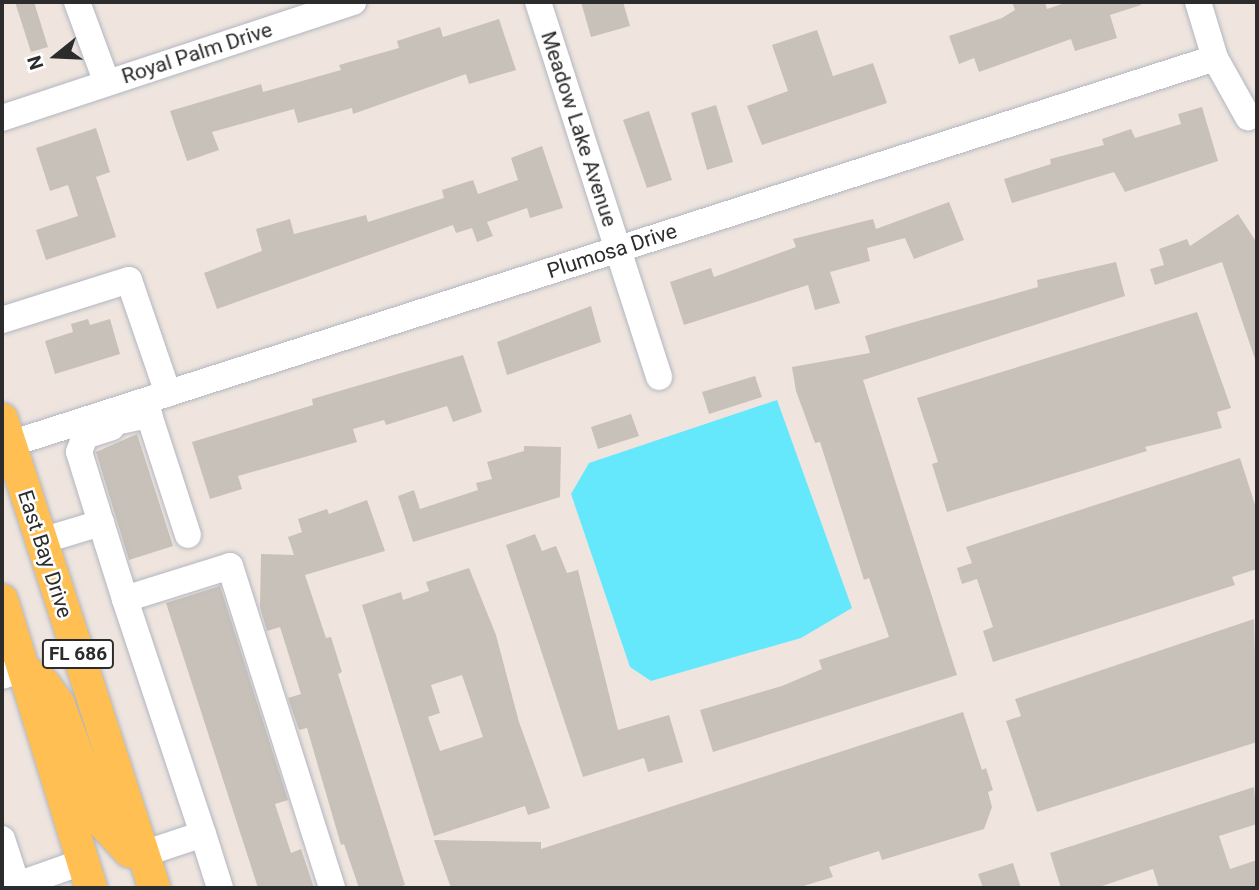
<!DOCTYPE html>
<style>
body{margin:0}
#map{position:relative;width:1259px;height:890px;overflow:hidden;background:#efe5de;font-family:Roboto,sans-serif}
div>[style]{position:absolute}
.water>*{inset:0;background:#66e8fc}
.building>*{inset:0;background:#c7c1b9}
.roads{filter:drop-shadow(0 0 2px #b2b6c1) drop-shadow(0 0 2px #b2b6c1)}
.minor>*{height:26px;margin:-13px;padding:0 13px;transform-origin:13px;border-radius:13px;background:#fff}
.major>*{height:32px;margin:-16px;padding:0 16px;transform-origin:16px;border-radius:16px;background:#ffbf53}
span{translate:-50% -50%;white-space:nowrap;text-align:center;line-height:1.15;-webkit-text-stroke:5px #fff;paint-order:stroke}
.shield-label span{padding:2px 5px;background:#fff;border:2px solid;border-radius:5px;-webkit-text-stroke-width:0}
.shield-label{font-size:19px;color:#2c2c2c;font-weight:700}
.street-label{font-size:21px;color:#2c2c2c}
.frame{position:absolute;inset:0;border:4px solid #2c2c2c;pointer-events:none}
.north{position:absolute;left:21px;top:21px;width:70px;height:70px;-webkit-text-stroke:5px #fff;paint-order:stroke;rotate:252deg;font-size:19px;font-weight:700;line-height:28px;text-align:center;color:#2c2c2c}
.north::after{content:'';display:block;margin:auto;width:24px;height:32px;background:#2c2c2c;clip-path:polygon(50% 0,100% 100%,50% 72%,0 100%)}
</style>
<div id="map">
<div class="water">
<i style="clip-path:polygon(777px 400px,852px 608px,801px 638px,651px 681px,630px 667px,571px 494px,589px 463px)"></i>
</div>
<div class="building">
<i style="clip-path:polygon(15px 2px,34px 2px,48px 47px,31px 52px)"></i>
<i style="clip-path:polygon(581px 2px,623px 2px,630px 26px,591px 37px)"></i>
<i style="clip-path:polygon(1012px 2px,1045px 2px,1047px 9px,1068px 2px,1140px 2px,1141px 5px,1110px 15px,1117px 38px,1075px 51px,1071px 39px,979px 72px,974px 58px,959px 64px,949px 36px,1002px 18px,1015px 10px)"></i>
<i style="clip-path:polygon(499px 19px,516px 70px,469px 84px,466px 74px,353px 114px,352px 108px,298px 123px,294px 109px,212px 132px,219px 150px,187px 161px,170px 111px,261px 84px,263px 92px,341px 70px,339px 65px,399px 48px,397px 41px,440px 27px,443px 37px)"></i>
<i style="clip-path:polygon(817px 30px,833px 76px,873px 63px,887px 103px,762px 145px,747px 106px,788px 91px,772px 45px)"></i>
<i style="clip-path:polygon(716px 105px,733px 162px,707px 170px,691px 113px)"></i>
<i style="clip-path:polygon(1202px 107px,1218px 161px,1125px 192px,1114px 172px,1012px 203px,1004px 179px,1051px 164px,1050px 159px,1104px 145px,1102px 139px,1131px 129px,1135px 138px,1181px 124px,1178px 114px)"></i>
<i style="clip-path:polygon(649px 111px,672px 180px,647px 188px,623px 120px)"></i>
<i style="clip-path:polygon(96px 128px,110px 172px,96px 177px,116px 237px,46px 260px,36px 230px,78px 216px,68px 185px,50px 191px,36px 148px)"></i>
<i style="clip-path:polygon(542px 146px,563px 208px,530px 218px,527px 208px,487px 222px,493px 236px,477px 242px,472px 228px,456px 233px,453px 225px,217px 309px,204px 273px,262px 251px,256px 229px,290px 219px,294px 234px,366px 215px,368px 222px,444px 198px,442px 190px,473px 180px,478px 194px,518px 180px,511px 158px)"></i>
<i style="clip-path:polygon(949px 202px,964px 240px,914px 259px,905px 238px,867px 248px,870px 261px,830px 272px,840px 303px,815px 310px,808px 285px,684px 325px,670px 282px,711px 268px,714px 277px,796px 247px,793px 239px,873px 219px,876px 229px)"></i>
<i style="clip-path:polygon(1238px 214px,1257px 243px,1255px 359px,1222px 262px,1155px 285px,1150px 269px,1164px 265px,1159px 249px,1187px 239px,1190px 246px)"></i>
<i style="clip-path:polygon(1116px 262px,1125px 296px,863px 380px,957px 675px,713px 752px,700px 710px,782px 686px,822px 669px,819px 660px,889px 637px,869px 578px,864px 580px,820px 442px,815px 443px,796px 391px,792px 367px,870px 353px,865px 336px,1038px 287px,1037px 280px)"></i>
<i style="clip-path:polygon(591px 306px,601px 342px,507px 375px,497px 342px)"></i>
<i style="clip-path:polygon(1197px 312px,1231px 408px,1217px 412px,1222px 428px,1145px 447px,1147px 451px,947px 512px,932px 464px,938px 462px,917px 398px)"></i>
<i style="clip-path:polygon(88px 319px,90px 325px,110px 319px,120px 354px,55px 374px,45px 341px,73px 332px,71px 324px)"></i>
<i style="clip-path:polygon(463px 355px,482px 412px,453px 422px,447px 406px,386px 425px,384px 420px,353px 429px,357px 442px,238px 476px,242px 489px,210px 499px,192px 442px,313px 405px,312px 399px)"></i>
<i style="clip-path:polygon(755px 376px,762px 397px,709px 414px,702px 392px)"></i>
<i style="clip-path:polygon(631px 414px,639px 436px,598px 449px,591px 427px)"></i>
<i style="clip-path:polygon(137px 434px,173px 546px,129px 560px,96px 452px)"></i>
<i style="clip-path:polygon(524px 446px,561px 447px,560px 497px,413px 542px,398px 496px,414px 490px,420px 509px,478px 490px,476px 483px,492px 479px,487px 462px,524px 451px)"></i>
<i style="clip-path:polygon(1240px 458px,1257px 511px,1257px 569px,1232px 577px,1235px 585px,993px 662px,983px 631px,993px 627px,977px 579px,962px 584px,957px 568px,972px 563px,966px 547px)"></i>
<i style="clip-path:polygon(367px 500px,385px 551px,305px 575px,326px 638px,331px 637px,342px 672px,338px 674px,405px 885px,395px 888px,359px 888px,344px 844px,341px 845px,307px 728px,299px 730px,288px 698px,301px 694px,280px 627px,267px 631px,260px 607px,261px 554px,294px 555px,288px 537px,302px 532px,298px 519px,327px 509px,329px 514px)"></i>
<i style="clip-path:polygon(535px 534px,542px 551px,556px 546px,567px 573px,578px 570px,618px 730px,669px 715px,683px 762px,648px 772px,644px 758px,583px 777px,506px 545px)"></i>
<i style="clip-path:polygon(evenodd,469px 568px,496px 635px,519px 722px,550px 808px,528px 815px,525px 806px,434px 836px,362px 605px,401px 592px,403px 600px,429px 591px,426px 582px,469px 568px,462px 675px,483px 737px,440px 751px,428px 717px,440px 713px,431px 685px,462px 675px)"></i>
<i style="clip-path:polygon(220px 586px,288px 800px,275px 804px,291px 853px,301px 849px,314px 888px,258px 888px,166px 603px)"></i>
<i style="clip-path:polygon(1254px 619px,1257px 742px,1037px 812px,1006px 721px,1021px 716px,1015px 699px)"></i>
<i style="clip-path:polygon(963px 712px,982px 770px,986px 768px,993px 790px,988px 792px,992px 807px,984px 829px,882px 860px,879px 851px,829px 867px,833px 877px,797px 888px,451px 888px,434px 840px,541px 842px,541px 849px)"></i>
<i style="clip-path:polygon(1254px 787px,1257px 824px,1219px 836px,1230px 869px,1257px 860px,1257px 888px,1159px 888px,1153px 869px,1096px 888px,1061px 888px,1050px 853px)"></i>
<i style="clip-path:polygon(1013px 863px,1021px 888px,983px 888px,978px 874px)"></i>
</div>
<div class="roads">
<div class="minor">
<i style="left:77px;top:2px;width:86px;rotate:69.7deg"></i>
<i style="left:538px;top:2px;width:394px;rotate:72.1deg"></i>
<i style="left:1198px;top:2px;width:59px;rotate:73.1deg"></i>
<i style="left:1215px;top:58px;width:68px;rotate:60.8deg"></i>
<i style="left:2px;top:118px;width:370px;rotate:-18.3deg"></i>
<i style="left:2px;top:320px;width:133px;rotate:-17.5deg"></i>
<i style="left:129px;top:280px;width:120px;rotate:71deg"></i>
<i style="left:120px;top:421px;width:30px;rotate:-12deg"></i>
<i style="left:149px;top:415px;width:126px;rotate:72deg"></i>
<i style="left:10px;top:444px;width:1265px;rotate:-17.76deg"></i>
<i style="left:101px;top:523px;width:74px;rotate:-107.2deg"></i>
<i style="left:79px;top:452px;width:17px;rotate:-69deg"></i>
<i style="left:85px;top:436px;width:28px;rotate:-18deg"></i>
<i style="left:41px;top:541px;width:63px;rotate:-16.7deg"></i>
<i style="left:101px;top:523px;width:80px;rotate:72.5deg"></i>
<i style="left:2px;top:676px;width:22px;rotate:-18deg"></i>
<i style="left:203px;top:834px;width:57px;rotate:72.5deg"></i>
<i style="left:2px;top:839px;width:52px;rotate:71.9deg"></i>
<i style="left:143px;top:854px;width:63px;rotate:-18.4deg"></i>
<i style="left:203px;top:834px;width:248px;rotate:-108.4deg"></i>
<i style="left:125px;top:599px;width:110px;rotate:-17.4deg"></i>
<i style="left:230px;top:566px;width:338px;rotate:72.4deg"></i>
<i style="left:17px;top:885px;width:69px;rotate:-19.5deg"></i>
</div>
<div class="major">
<i style="left:2px;top:419px;width:493px;rotate:72deg"></i>
<i style="left:2px;top:600px;width:301px;rotate:72.8deg"></i>
<i style="left:27px;top:672px;width:21px;rotate:35deg"></i>
<i style="left:44px;top:684px;width:26px;rotate:54deg"></i>
<i style="left:59px;top:705px;width:125px;rotate:69.8deg"></i>
<i style="left:102px;top:822px;width:40px;rotate:47deg"></i>
<i style="left:129px;top:851px;width:14px;rotate:12deg"></i>
</div>
</div>
<div class="shield-label">
<span style="left:78px;top:654px">FL 686</span>
</div>
<div class="street-label">
<span style="left:197px;top:53px;rotate:-18deg">Royal Palm Drive</span>
<span style="left:579px;top:129px;rotate:72deg">Meadow Lake Avenue</span>
<span style="left:612px;top:251px;rotate:-18deg">Plumosa Drive</span>
<span style="left:45px;top:554px;rotate:72deg">East Bay Drive</span>
</div>
<div class="frame"></div>
<div class="north">N</div>
</div>
